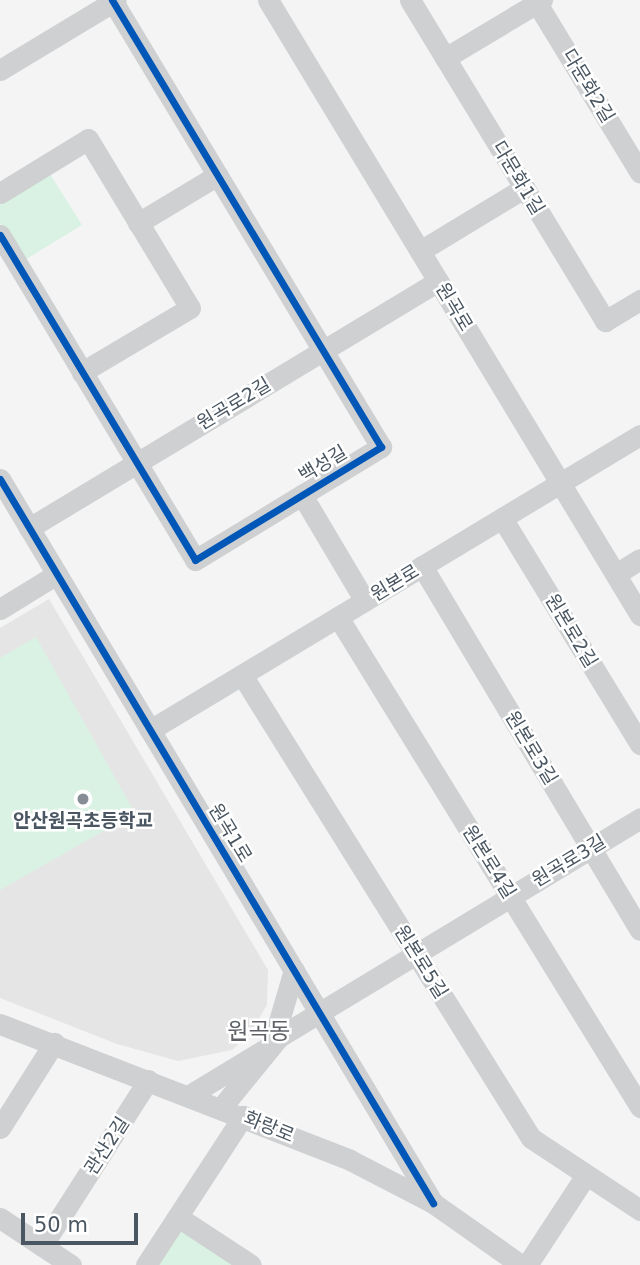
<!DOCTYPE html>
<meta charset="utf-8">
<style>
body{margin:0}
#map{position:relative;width:640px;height:1265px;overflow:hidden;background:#f4f4f4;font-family:"DejaVu Sans","Noto Sans KR",sans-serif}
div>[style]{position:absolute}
.education>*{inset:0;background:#e6e5e6}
.green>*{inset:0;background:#d9f2e3}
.minor>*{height:21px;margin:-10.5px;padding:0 10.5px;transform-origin:10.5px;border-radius:10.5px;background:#ced0d2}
.cycleway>*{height:7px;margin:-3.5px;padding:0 3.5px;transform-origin:3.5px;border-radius:3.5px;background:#0057b8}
.dots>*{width:19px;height:19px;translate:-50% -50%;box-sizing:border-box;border:4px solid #fff;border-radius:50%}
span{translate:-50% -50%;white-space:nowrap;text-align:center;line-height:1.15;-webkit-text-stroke:5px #fff;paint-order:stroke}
.street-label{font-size:19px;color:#4a5661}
.poi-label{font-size:19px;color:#4a5661;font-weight:700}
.quarter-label{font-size:23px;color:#5f6368}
.scale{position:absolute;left:21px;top:1213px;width:117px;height:32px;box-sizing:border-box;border:4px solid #4a5661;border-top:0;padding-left:9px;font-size:21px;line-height:24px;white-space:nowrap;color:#4a5661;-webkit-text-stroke:5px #fff;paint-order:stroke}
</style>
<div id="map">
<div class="education">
<i style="clip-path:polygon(49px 599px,268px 970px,267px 1005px,251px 1032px,232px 1050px,178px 1061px,117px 1044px,0 998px,0 628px)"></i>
</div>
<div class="green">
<i style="clip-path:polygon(50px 174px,82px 225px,23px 261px,0 223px,0 205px)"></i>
<i style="clip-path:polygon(36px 637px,135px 813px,0 890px,0 658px)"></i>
<i style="clip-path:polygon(183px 1226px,240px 1265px,156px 1265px)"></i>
</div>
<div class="minor">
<i style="left:268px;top:0;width:719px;rotate:58.83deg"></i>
<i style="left:410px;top:0;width:376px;rotate:58.7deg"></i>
<i style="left:605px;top:321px;width:41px;rotate:-31deg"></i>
<i style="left:535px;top:0;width:202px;rotate:58.7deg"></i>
<i style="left:445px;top:58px;width:113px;rotate:-30.9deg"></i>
<i style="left:0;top:70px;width:135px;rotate:-31.1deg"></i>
<i style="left:0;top:193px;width:103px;rotate:-31.5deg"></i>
<i style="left:88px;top:139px;width:197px;rotate:58.9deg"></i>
<i style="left:190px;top:308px;width:126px;rotate:149.3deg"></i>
<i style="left:138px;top:223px;width:93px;rotate:-31deg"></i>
<i style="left:0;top:235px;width:379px;rotate:59deg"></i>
<i style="left:195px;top:560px;width:218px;rotate:-31.3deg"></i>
<i style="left:381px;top:447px;width:522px;rotate:-121.04deg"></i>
<i style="left:420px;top:251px;width:122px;rotate:-31.2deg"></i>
<i style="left:0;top:479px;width:844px;rotate:59.12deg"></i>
<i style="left:302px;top:495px;width:123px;rotate:59.3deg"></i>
<i style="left:502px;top:518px;width:265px;rotate:58.6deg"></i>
<i style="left:29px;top:528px;width:478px;rotate:-31.1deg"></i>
<i style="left:422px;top:566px;width:424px;rotate:59.1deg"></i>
<i style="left:616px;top:574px;width:28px;rotate:-32deg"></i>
<i style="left:0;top:609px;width:67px;rotate:-31.6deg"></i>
<i style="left:338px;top:617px;width:576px;rotate:58.35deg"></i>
<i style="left:242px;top:675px;width:546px;rotate:58.03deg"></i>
<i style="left:531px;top:1138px;width:131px;rotate:33.4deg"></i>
<i style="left:150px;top:730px;width:572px;rotate:-31.05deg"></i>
<i style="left:0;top:1024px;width:375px;rotate:21.2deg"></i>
<i style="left:350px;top:1160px;width:93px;rotate:27.4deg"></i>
<i style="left:433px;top:1203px;width:108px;rotate:35.2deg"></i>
<i style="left:188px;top:1096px;width:98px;rotate:-31.3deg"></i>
<i style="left:272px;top:1045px;width:78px;rotate:-73.7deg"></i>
<i style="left:221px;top:1108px;width:92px;rotate:-50.8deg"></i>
<i style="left:279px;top:1037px;width:422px;rotate:-31.2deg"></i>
<i style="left:0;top:1128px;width:101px;rotate:-57.6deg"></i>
<i style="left:178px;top:1217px;width:87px;rotate:33.3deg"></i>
<i style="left:0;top:1218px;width:85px;rotate:33.5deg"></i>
<i style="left:42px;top:1246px;width:197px;rotate:-57.4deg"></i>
<i style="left:146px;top:1265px;width:178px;rotate:-56.9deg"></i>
<i style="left:527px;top:1265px;width:108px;rotate:-56.8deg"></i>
</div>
<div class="cycleway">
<i style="left:0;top:235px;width:379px;rotate:59deg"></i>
<i style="left:195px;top:560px;width:218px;rotate:-31.3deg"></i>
<i style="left:381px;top:447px;width:522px;rotate:-121.04deg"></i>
<i style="left:0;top:479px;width:844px;rotate:59.12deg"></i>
</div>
<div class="dots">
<i style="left:83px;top:799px;background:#868d94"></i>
</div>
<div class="street-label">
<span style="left:588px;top:86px;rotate:59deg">다문화2길</span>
<span style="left:518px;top:178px;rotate:59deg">다문화1길</span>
<span style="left:454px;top:307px;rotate:59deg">원곡로</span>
<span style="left:234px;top:404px;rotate:-31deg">원곡로2길</span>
<span style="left:323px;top:464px;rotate:-31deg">백성길</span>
<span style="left:395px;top:583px;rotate:-31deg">원본로</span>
<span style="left:571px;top:631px;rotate:59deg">원본로2길</span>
<span style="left:531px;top:748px;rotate:59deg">원본로3길</span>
<span style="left:230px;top:833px;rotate:59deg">원곡1로</span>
<span style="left:569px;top:861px;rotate:-31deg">원곡로3길</span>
<span style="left:489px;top:862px;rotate:58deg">원본로4길</span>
<span style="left:421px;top:962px;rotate:58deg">원본로5길</span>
<span style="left:269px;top:1127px;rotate:22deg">화랑로</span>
<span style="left:107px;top:1146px;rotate:-57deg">관산2길</span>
</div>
<div class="poi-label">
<span style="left:83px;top:821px">안산원곡초등학교</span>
</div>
<div class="quarter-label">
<span style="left:259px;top:1031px">원곡동</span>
</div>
<div class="scale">50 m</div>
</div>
